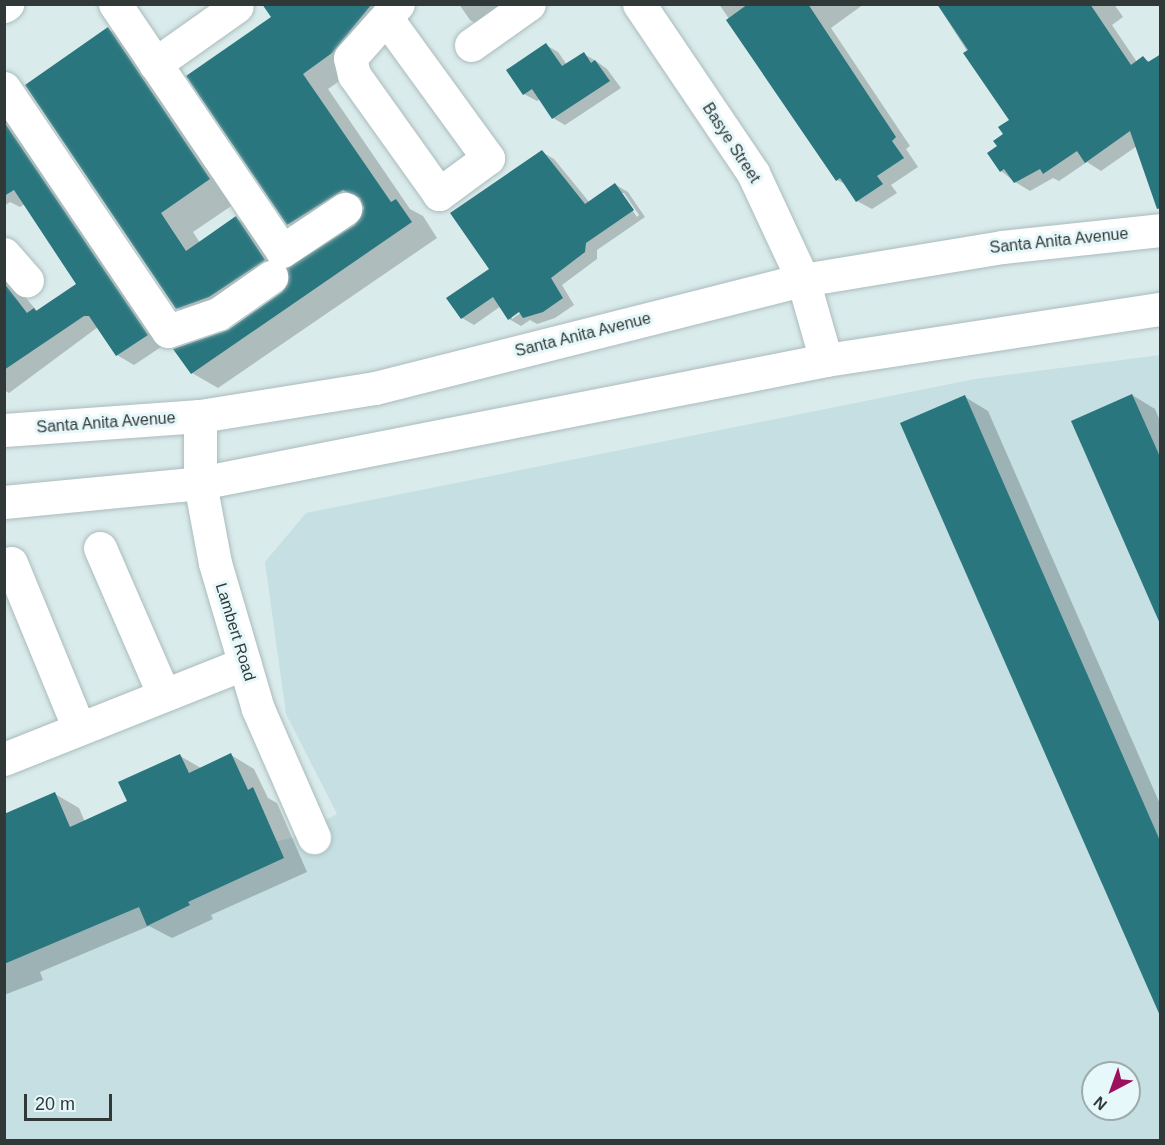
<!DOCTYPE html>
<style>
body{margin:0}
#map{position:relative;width:1165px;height:1145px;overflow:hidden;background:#daebec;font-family:Helvetica,sans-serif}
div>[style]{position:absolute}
.built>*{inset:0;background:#c5dfe2}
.shadow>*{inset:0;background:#0003}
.building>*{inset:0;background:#2a767e}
.roads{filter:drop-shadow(0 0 2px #aabbbc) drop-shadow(0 0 2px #aabbbc)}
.minor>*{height:33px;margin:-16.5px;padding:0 16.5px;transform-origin:16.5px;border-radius:16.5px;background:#fff}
.major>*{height:33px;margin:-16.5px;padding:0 16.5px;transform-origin:16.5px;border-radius:16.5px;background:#fff}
span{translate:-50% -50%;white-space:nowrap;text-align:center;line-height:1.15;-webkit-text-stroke:6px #e7f8fa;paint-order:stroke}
.street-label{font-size:16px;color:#313838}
.frame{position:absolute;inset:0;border:6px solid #313838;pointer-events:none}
.north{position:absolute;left:1081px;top:1061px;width:60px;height:60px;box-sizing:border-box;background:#e7f8fa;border:2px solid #9eabac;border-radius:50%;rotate:221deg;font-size:16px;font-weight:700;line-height:24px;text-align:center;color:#313838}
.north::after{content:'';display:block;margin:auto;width:21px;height:27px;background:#9d105d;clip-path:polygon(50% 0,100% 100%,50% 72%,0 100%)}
.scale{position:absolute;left:24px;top:1094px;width:88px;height:27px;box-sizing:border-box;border:3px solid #313838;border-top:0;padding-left:8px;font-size:18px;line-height:21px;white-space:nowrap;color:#313838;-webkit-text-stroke:4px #e7f8fa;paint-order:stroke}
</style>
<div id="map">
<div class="built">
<i style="clip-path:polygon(evenodd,1160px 355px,1160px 1140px,5px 1140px,4px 905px,292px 838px,337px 814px,286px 714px,265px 562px,306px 513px,975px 379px,1160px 355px,1093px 1073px,1129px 1073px,1129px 1109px,1093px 1109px,1093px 1073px)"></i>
</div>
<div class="shadow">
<i style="clip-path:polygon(264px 4px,416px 4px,358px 68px,328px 89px,410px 209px,423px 216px,437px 238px,218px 388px,192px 373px,229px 331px,283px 293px,289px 285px,243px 316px,210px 327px,177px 308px,108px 29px,141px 48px,243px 198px,193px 232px,200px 243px,236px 218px,269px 237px,290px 268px,364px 217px,363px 209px,315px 239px,288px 224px,273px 17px)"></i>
<i style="clip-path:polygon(459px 4px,523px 4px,496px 35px,470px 20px)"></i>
<i style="clip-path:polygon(719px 4px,864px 4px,831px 28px,910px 146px,906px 149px,918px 167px,891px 185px,897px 193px,872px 209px,857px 201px,847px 185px,837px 180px)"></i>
<i style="clip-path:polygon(937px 4px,1114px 4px,1123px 17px,1112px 25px,1137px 62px,1143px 58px,1150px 62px,1137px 146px,1101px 171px,1087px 162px,1059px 181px,1053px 178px,1030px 191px,1015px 182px,1001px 171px,999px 147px,1011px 120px)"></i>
<i style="clip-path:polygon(546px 45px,558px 52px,567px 65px,584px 54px,596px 61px,607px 69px,621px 88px,565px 125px,553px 118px,540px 99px,537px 101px,524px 94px)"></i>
<i style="clip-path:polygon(4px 105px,164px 345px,134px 365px,117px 355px,98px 327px,9px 393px,4px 390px,4px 273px,38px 312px,78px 284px,25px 204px,20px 207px,10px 202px,4px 206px)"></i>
<i style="clip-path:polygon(evenodd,542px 152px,554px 159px,590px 203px,616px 185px,628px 192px,645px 217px,597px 250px,597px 259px,562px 285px,574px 305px,555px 318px,537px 324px,530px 320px,521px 326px,509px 319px,501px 306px,474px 325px,462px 318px,491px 269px,542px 152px,620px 193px,624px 193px,639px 215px,637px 217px,620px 193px,542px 152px,525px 307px,526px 309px,512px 319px,512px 316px,525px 307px)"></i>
<i style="clip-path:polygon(1132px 395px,1155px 409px,1160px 421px,1160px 622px)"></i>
<i style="clip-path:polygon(965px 397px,988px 411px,1160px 804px,1160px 1014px)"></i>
<i style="clip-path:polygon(231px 755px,254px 769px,268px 798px,277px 803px,307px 872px,211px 915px,213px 919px,172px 938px,149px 926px,40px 972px,43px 980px,4px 995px,4px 816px,55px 794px,79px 808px,85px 822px,129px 802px,180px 756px,201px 768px)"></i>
</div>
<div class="building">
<i style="clip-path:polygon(262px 4px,372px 4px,332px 53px,303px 74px,391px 202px,396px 199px,412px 222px,191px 374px,173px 349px,228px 330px,282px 292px,288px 284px,287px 268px,355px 225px,364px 208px,360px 198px,343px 190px,287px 225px,186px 76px,271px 17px)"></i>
<i style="clip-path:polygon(748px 4px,808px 4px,896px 137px,892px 141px,904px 158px,877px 176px,883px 184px,856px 202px,840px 178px,836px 181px,726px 20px)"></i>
<i style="clip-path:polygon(937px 4px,1090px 4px,1131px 65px,1143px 56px,1148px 62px,1161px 54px,1161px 208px,1157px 209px,1130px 131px,1085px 163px,1077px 151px,1043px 174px,1040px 169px,1014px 183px,1004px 169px,1000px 172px,987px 153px,997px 146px,993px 141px,1003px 134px,998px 127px,1009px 120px,963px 53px,968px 50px)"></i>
<i style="clip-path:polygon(108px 27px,210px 179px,161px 213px,186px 251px,236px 216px,265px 260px,209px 297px,176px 309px,25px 85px)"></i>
<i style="clip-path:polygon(546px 43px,562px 66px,584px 52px,591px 63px,595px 60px,610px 81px,552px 119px,532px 89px,523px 95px,506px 70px)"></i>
<i style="clip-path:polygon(4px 122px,148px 335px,116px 356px,89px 316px,84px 316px,4px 370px,4px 283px,27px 313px,34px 308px,36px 311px,76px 284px,14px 190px,4px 196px)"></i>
<i style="clip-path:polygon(542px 150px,585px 204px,615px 183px,634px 210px,586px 243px,585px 252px,551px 278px,563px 298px,543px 312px,523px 318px,519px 312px,508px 320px,493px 297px,461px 319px,446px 298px,489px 269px,450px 213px)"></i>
<i style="clip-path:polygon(1132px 394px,1161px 459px,1161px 626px,1071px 421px)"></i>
<i style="clip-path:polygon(965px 395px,1161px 843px,1161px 1018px,900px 423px)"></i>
<i style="clip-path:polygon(231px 753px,248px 790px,253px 787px,284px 858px,188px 902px,190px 905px,147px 926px,139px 907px,4px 964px,4px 814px,55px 792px,70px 827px,127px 801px,118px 782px,180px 754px,189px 773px)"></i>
</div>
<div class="roads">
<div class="minor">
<i style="left:115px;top:4px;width:298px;rotate:55.9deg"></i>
<i style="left:282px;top:251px;width:76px;rotate:-33.7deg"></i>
<i style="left:639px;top:4px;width:204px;rotate:56deg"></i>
<i style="left:753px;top:173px;width:118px;rotate:65deg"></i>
<i style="left:803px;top:280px;width:83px;rotate:74deg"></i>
<i style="left:387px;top:19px;width:172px;rotate:54deg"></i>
<i style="left:488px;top:158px;width:61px;rotate:143.7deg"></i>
<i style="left:439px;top:194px;width:146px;rotate:-125.5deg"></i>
<i style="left:354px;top:75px;width:17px;rotate:-103deg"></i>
<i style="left:350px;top:58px;width:72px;rotate:-48.4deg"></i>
<i style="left:471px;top:45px;width:71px;rotate:-35.3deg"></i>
<i style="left:155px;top:64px;width:100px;rotate:-35.3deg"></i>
<i style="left:4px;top:88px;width:293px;rotate:56deg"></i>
<i style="left:168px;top:331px;width:53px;rotate:-18.8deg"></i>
<i style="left:218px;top:314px;width:65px;rotate:-34.9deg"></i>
<i style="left:4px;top:254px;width:35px;rotate:49deg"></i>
<i style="left:200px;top:416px;width:67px;rotate:90deg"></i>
<i style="left:200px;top:483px;width:81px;rotate:79.4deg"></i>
<i style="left:215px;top:563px;width:152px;rotate:73.6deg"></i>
<i style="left:258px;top:709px;width:140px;rotate:66.4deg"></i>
<i style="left:100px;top:548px;width:160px;rotate:66.5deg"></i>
<i style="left:11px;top:563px;width:179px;rotate:67.7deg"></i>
<i style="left:4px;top:759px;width:259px;rotate:-21.7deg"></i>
</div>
<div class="major">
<i style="left:4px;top:6px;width:4px;rotate:-34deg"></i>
<i style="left:4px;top:430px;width:196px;rotate:-4.1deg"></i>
<i style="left:200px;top:416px;width:177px;rotate:-9.1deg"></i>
<i style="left:375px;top:388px;width:441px;rotate:-14.2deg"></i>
<i style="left:803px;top:280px;width:202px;rotate:-9.4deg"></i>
<i style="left:1002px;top:247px;width:159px;rotate:-6.1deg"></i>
<i style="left:4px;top:502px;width:197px;rotate:-5.5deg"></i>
<i style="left:200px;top:483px;width:638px;rotate:-11.12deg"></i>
<i style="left:826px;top:360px;width:338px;rotate:-8.7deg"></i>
</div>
</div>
<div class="street-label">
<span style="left:731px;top:143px;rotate:57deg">Basye Street</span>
<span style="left:1059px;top:241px;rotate:-6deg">Santa Anita Avenue</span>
<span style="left:583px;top:335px;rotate:-14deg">Santa Anita Avenue</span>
<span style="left:106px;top:423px;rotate:-4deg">Santa Anita Avenue</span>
<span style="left:235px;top:632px;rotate:73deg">Lambert Road</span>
</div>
<div class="frame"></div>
<div class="north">N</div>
<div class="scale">20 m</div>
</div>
